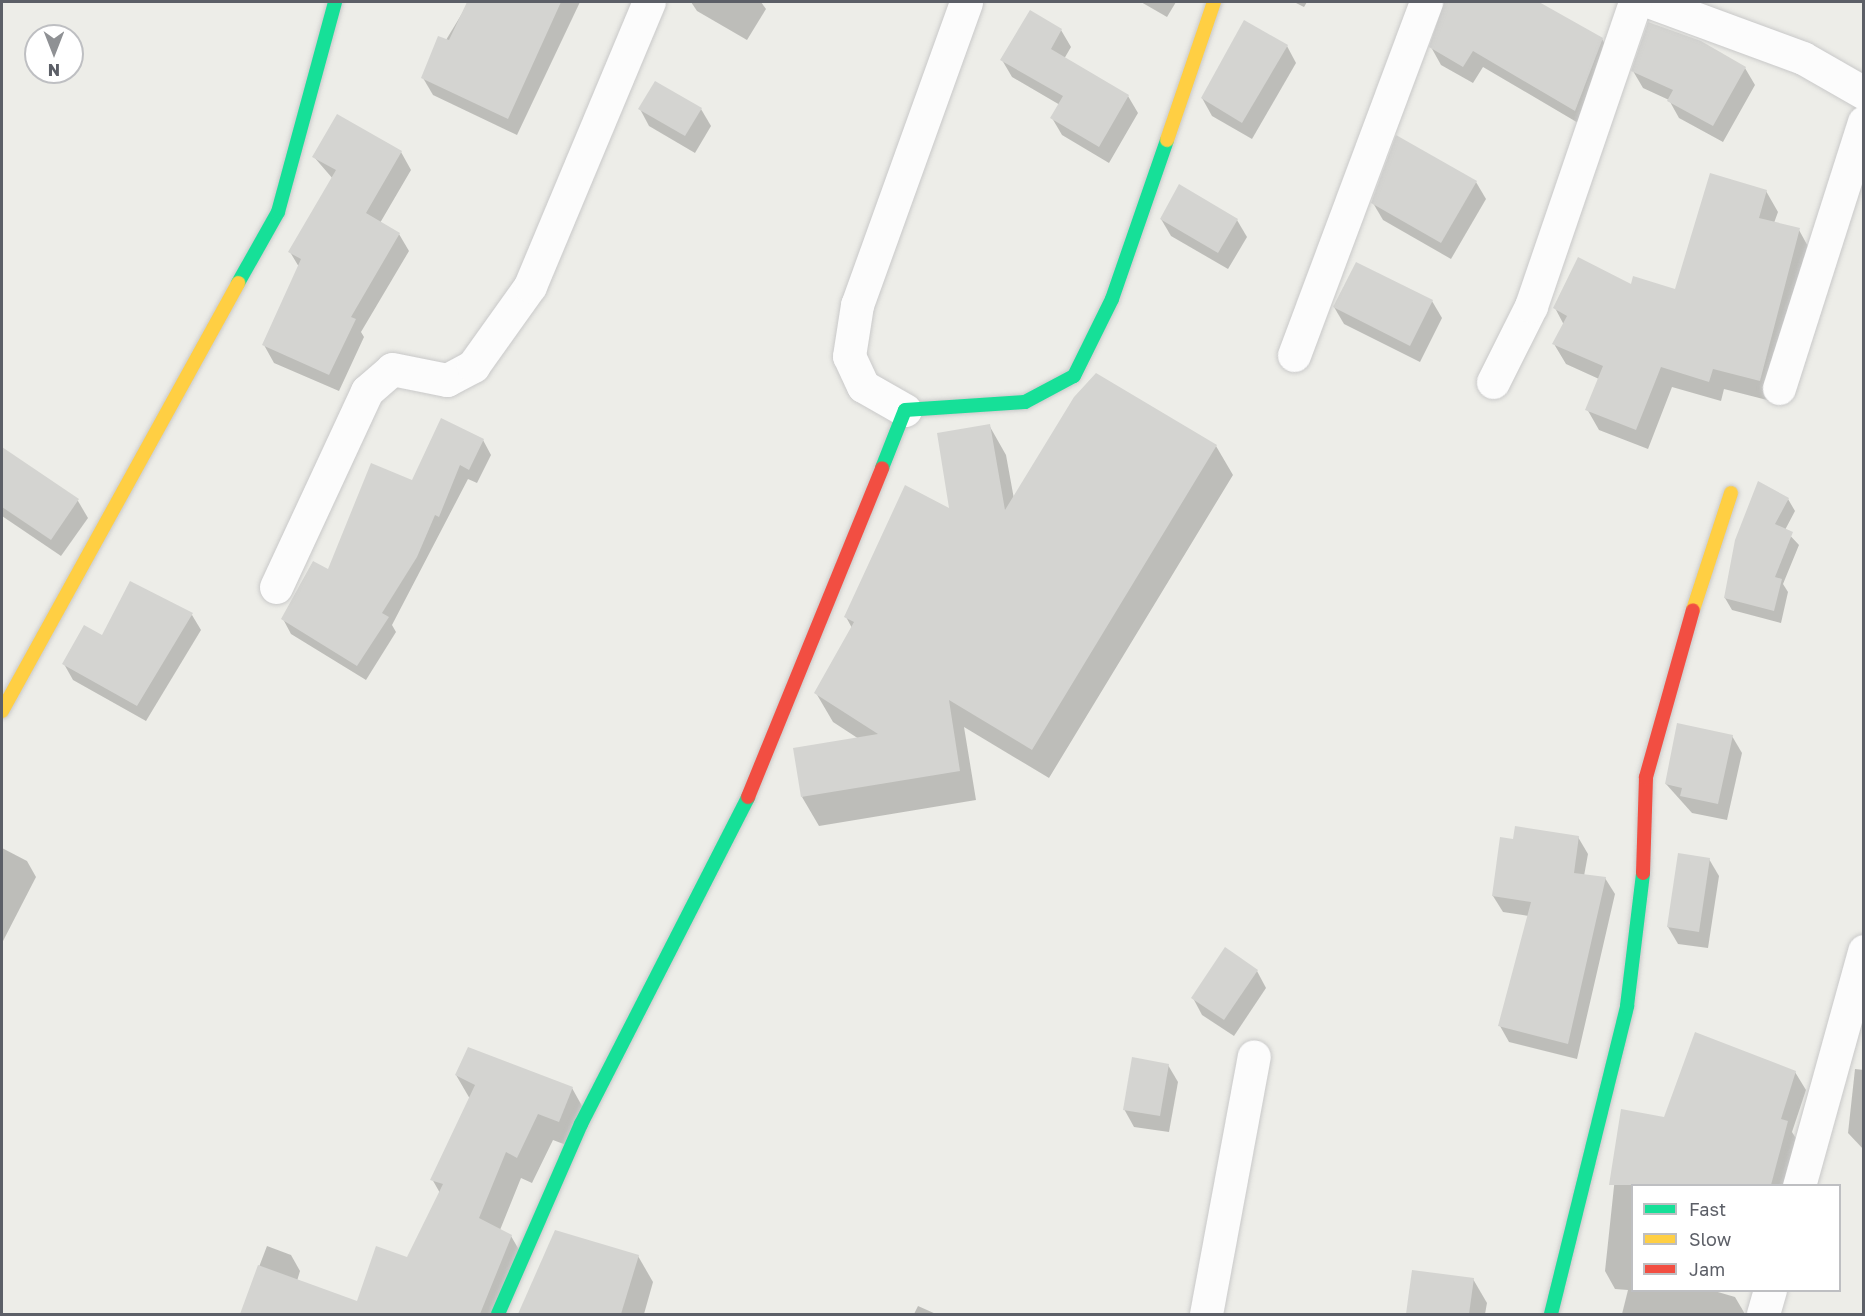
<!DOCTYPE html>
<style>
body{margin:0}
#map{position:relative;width:1865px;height:1316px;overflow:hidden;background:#edede8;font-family:"Golos Text",sans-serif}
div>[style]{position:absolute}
.shadow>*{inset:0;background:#0003}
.building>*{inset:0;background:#d4d4d1}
.roads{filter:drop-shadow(0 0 2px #c9c9c9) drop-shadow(0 0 2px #c9c9c9)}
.street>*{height:33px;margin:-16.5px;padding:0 16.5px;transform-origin:16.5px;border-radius:16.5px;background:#fcfcfc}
.fast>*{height:14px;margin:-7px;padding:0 7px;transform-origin:7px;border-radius:7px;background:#16e098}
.slow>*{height:14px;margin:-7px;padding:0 7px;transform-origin:7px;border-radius:7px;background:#ffcf43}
.jam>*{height:14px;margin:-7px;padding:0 7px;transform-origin:7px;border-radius:7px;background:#f24e42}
span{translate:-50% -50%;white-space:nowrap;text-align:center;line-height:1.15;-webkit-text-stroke:4.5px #fff;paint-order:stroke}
.frame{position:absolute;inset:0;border:3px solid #5c5f67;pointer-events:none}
.legend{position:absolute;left:1631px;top:1184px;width:210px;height:108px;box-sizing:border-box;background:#fff;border:2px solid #bebfc2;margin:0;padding:8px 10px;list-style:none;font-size:18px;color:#5c5f67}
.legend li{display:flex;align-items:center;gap:12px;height:30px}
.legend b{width:30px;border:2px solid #bebfc2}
.north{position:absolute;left:24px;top:24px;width:60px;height:60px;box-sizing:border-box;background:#fff;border:2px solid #bebfc2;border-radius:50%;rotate:180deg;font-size:16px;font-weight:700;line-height:24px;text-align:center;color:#5c5f67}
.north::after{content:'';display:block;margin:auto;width:21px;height:27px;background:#8f9194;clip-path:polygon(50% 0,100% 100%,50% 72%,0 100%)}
</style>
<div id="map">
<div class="shadow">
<i style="clip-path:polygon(469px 2px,580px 2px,517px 135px,433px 95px,423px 78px)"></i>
<i style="clip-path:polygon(691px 2px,761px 2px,766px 9px,747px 40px,697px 11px)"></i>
<i style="clip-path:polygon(1141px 2px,1176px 2px,1167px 17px)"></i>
<i style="clip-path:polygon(1294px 2px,1307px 2px,1304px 7px)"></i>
<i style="clip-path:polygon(1445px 2px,1535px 2px,1602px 39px,1612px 56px,1585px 127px,1483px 67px,1473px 83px,1441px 65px,1431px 47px)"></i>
<i style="clip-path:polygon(1061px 30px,1071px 47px,1064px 59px,1128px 96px,1138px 113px,1109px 163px,1062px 135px,1052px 118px,1060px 105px,1012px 77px,1002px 60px)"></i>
<i style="clip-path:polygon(1287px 46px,1296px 63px,1252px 139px,1212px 116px,1202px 98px)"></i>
<i style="clip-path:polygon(1745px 68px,1755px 85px,1723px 142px,1679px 118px,1669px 100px,1643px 88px,1633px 71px)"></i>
<i style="clip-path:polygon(640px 109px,701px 109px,711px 126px,695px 153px,649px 126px)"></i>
<i style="clip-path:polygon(401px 152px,411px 170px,380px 223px,399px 234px,409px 251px,361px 332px,364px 337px,339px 391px,274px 363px,264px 345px,299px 267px,290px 252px,333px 179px,314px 157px)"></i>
<i style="clip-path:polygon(1476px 182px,1486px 199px,1451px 259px,1383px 220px,1373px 203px)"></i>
<i style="clip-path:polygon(1766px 191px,1778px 212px,1774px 223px,1799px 230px,1810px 250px,1771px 401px,1724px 389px,1721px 401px,1672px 387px,1648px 449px,1599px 430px,1587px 409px,1599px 379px,1566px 364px,1554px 344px,1564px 325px,1555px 308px,1632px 286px,1676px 291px)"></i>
<i style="clip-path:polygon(1161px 219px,1237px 220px,1247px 237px,1228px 269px,1171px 236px)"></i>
<i style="clip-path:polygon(1432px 301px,1442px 318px,1420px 362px,1344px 324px,1334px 307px)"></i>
<i style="clip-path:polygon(989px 425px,1006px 455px,1014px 499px,1216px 446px,1233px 475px,1049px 778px,964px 727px,976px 800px,819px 826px,802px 797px,859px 739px,833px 722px,816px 693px,852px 628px,846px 617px,951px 510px)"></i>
<i style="clip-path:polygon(483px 440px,491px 455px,477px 483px,468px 479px,392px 625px,396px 632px,366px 680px,291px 634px,283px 619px,412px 482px)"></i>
<i style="clip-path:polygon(4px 450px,78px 501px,88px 518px,61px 556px,2px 516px)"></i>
<i style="clip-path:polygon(1788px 499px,1795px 511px,1785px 530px,1799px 545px,1783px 584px,1788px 592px,1781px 623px,1732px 610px,1725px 598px)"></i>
<i style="clip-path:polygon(192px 615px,201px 630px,146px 721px,73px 680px,64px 664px,103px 637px)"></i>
<i style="clip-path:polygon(1732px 736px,1742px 753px,1727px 820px,1692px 813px,1666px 784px)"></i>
<i style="clip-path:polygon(1578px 837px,1588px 854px,1584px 876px,1605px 878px,1615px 894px,1577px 1059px,1509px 1042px,1500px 1026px,1529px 916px,1503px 912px,1493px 896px,1514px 841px)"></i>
<i style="clip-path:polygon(2px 848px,27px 861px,36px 877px,2px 943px)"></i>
<i style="clip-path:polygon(1709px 859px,1719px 876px,1708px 948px,1678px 944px,1668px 927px)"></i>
<i style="clip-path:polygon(1257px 971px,1266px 988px,1234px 1036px,1202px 1015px,1193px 998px)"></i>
<i style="clip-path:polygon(1168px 1065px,1178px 1082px,1169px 1132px,1134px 1127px,1124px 1109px)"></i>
<i style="clip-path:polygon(1855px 1069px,1864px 1070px,1864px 1150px,1848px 1133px)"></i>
<i style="clip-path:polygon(1795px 1072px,1806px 1090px,1792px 1132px,1797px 1140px,1786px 1186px,1632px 1186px,1632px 1290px,1711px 1290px,1735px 1297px,1745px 1314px,1622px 1314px,1628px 1290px,1615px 1289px,1605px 1271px,1622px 1111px,1665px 1119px)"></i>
<i style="clip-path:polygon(456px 1075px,572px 1088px,587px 1115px,574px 1148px,553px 1140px,532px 1183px,521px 1178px,500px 1230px,511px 1236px,526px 1262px,504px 1314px,353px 1314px,377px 1248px,408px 1259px,440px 1193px,432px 1179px,470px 1099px)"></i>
<i style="clip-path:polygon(556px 1232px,638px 1256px,653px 1282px,644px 1314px,520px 1314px)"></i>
<i style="clip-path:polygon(267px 1246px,291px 1255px,300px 1271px,297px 1281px,346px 1314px,241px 1314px)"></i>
<i style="clip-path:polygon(1413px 1271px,1473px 1279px,1487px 1303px,1485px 1314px,1408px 1314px)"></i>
<i style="clip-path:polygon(918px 1306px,936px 1314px,914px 1314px)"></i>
</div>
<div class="building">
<i style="clip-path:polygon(467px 2px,561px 2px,508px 119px,421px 78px,438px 36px,449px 40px)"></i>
<i style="clip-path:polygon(1444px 2px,1539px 2px,1603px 38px,1575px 111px,1473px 51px,1463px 67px,1429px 47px)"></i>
<i style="clip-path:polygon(1030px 10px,1062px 29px,1051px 49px,1129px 95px,1099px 147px,1050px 118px,1063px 96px,1000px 60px)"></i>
<i style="clip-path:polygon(1244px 20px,1288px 45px,1242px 123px,1201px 98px)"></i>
<i style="clip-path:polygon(1648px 22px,1701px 41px,1746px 67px,1713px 126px,1667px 101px,1673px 90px,1631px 71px)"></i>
<i style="clip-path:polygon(655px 81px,702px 108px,685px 136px,638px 109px)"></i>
<i style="clip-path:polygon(337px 114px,402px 151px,366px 213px,400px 233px,351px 317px,356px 319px,329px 375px,262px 345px,301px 259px,288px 252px,336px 170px,312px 157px)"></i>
<i style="clip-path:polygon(1396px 135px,1477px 181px,1441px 243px,1371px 203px)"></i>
<i style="clip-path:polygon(1710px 173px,1767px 190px,1759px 218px,1800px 228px,1760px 381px,1713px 369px,1709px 382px,1661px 367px,1636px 430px,1585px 410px,1603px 366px,1552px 344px,1567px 316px,1553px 308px,1578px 257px,1631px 284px,1633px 276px,1675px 289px)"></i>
<i style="clip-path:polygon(1179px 184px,1238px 219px,1218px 253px,1160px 219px)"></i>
<i style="clip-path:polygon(1356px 262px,1433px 300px,1410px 346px,1333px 307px)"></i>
<i style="clip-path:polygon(1096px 373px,1217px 445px,1032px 750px,949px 700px,960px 771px,801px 797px,793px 748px,878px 734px,814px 693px,854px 622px,844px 617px,905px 485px,949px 508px,937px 433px,990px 424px,1005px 510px,1074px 397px)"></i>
<i style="clip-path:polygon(441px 418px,484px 439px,469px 470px,460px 465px,439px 517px,435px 515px,417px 557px,382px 613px,389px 617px,357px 666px,281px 619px,313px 561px,328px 569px,371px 463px,412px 480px)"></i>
<i style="clip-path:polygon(2px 447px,79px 499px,51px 540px,2px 507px)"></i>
<i style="clip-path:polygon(1758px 481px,1789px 498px,1775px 524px,1793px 532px,1775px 577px,1782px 579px,1774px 611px,1724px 598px,1735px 540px)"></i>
<i style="clip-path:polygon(130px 581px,193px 613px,137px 706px,62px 664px,84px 625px,102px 635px)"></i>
<i style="clip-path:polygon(1677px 723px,1733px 735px,1718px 804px,1680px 796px,1682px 788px,1665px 784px)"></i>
<i style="clip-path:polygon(1515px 826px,1579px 836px,1574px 873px,1606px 877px,1568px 1044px,1498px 1026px,1531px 902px,1492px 896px,1500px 837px,1513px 839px)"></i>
<i style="clip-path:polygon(1678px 853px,1710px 858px,1699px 932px,1667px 927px)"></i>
<i style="clip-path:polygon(1225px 947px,1258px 970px,1224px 1020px,1191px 998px)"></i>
<i style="clip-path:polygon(1695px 1032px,1796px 1071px,1781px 1119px,1788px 1121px,1771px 1185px,1609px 1185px,1621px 1109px,1664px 1117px)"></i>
<i style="clip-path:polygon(468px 1047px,573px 1087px,559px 1122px,538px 1114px,517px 1158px,506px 1152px,479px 1218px,512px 1235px,480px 1314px,240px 1314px,258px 1265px,357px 1301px,376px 1246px,407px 1257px,443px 1184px,430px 1180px,475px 1085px,455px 1075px)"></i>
<i style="clip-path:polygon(1132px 1057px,1169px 1064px,1160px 1116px,1123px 1110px)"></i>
<i style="clip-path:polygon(555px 1230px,639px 1255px,621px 1314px,518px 1314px)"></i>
<i style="clip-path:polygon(1412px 1270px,1474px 1278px,1469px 1314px,1406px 1314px)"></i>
</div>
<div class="roads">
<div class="street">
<i style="left:1651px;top:2px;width:162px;rotate:20.2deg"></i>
<i style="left:1803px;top:58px;width:70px;rotate:29.8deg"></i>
<i style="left:1294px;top:355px;width:377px;rotate:-69.5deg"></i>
<i style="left:1493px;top:382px;width:85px;rotate:-63.4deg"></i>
<i style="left:1531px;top:306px;width:321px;rotate:-71.1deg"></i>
<i style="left:1779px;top:388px;width:279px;rotate:-72.3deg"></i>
<i style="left:905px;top:410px;width:48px;rotate:-150.3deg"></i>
<i style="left:863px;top:386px;width:33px;rotate:-115deg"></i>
<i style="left:849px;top:356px;width:52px;rotate:-81.1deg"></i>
<i style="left:857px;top:305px;width:322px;rotate:-70.2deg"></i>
<i style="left:276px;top:587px;width:216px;rotate:-65.1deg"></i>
<i style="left:367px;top:391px;width:33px;rotate:-41deg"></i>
<i style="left:392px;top:369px;width:56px;rotate:11.3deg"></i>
<i style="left:447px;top:380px;width:30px;rotate:-28deg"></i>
<i style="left:473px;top:366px;width:98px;rotate:-54.5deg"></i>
<i style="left:530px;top:286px;width:308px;rotate:-67.3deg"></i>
<i style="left:1799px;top:1186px;width:244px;rotate:-74.5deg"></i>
<i style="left:1206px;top:1314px;width:262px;rotate:-79.5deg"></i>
<i style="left:1763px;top:1314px;width:25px;rotate:-74deg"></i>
</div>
<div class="fast">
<i style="left:238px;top:283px;width:81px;rotate:-60.6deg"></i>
<i style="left:278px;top:212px;width:218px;rotate:-74.8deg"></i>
<i style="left:882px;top:468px;width:62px;rotate:-68.4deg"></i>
<i style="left:905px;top:410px;width:120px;rotate:-3.8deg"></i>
<i style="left:1025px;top:402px;width:55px;rotate:-28deg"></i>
<i style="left:1074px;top:376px;width:86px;rotate:-63.7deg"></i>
<i style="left:1112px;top:299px;width:168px;rotate:-70.9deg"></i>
<i style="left:498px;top:1314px;width:207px;rotate:-66.4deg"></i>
<i style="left:581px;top:1124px;width:367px;rotate:-62.9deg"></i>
<i style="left:1551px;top:1314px;width:317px;rotate:-76.1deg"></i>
<i style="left:1627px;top:1006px;width:134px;rotate:-83.1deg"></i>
</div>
<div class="slow">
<i style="left:1167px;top:140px;width:146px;rotate:-71.2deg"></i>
<i style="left:1693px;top:610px;width:123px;rotate:-72deg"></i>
<i style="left:2px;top:711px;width:489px;rotate:-61.1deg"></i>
</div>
<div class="jam">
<i style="left:748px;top:797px;width:355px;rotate:-67.8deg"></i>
<i style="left:1643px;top:873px;width:96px;rotate:-88.2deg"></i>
<i style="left:1646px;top:777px;width:173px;rotate:-74.3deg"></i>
</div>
</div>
<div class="frame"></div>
<ul class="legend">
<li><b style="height:8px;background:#16e098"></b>Fast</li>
<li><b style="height:8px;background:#ffcf43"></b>Slow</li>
<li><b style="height:8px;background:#f24e42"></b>Jam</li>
</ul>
<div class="north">N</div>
</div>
